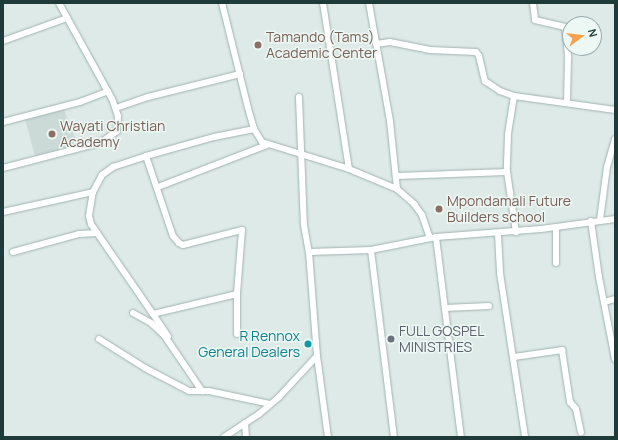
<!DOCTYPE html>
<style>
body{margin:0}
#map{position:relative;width:618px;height:440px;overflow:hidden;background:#ddeae7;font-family:Manrope,sans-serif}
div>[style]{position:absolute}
.built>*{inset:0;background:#cbdad7}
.roads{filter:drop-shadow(0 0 1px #a0b2af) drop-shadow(0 0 1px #a0b2af)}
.minor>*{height:6px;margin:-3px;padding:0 3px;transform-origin:3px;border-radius:3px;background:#fff}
.dots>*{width:11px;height:11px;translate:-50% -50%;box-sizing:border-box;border:2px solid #edf7f4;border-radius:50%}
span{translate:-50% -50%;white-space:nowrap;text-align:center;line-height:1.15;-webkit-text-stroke:3px #edf7f4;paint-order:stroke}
.education-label{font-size:14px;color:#785e54}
.left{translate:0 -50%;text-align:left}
.worship-label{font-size:14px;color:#5b616d}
.culture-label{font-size:14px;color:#0d838f}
.right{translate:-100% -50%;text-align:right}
.frame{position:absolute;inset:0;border:4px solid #1e3a39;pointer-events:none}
.north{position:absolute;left:562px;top:16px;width:40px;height:40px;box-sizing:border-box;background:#edf7f4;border:1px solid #9aaba9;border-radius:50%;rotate:75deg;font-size:11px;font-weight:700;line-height:16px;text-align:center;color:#1e3a39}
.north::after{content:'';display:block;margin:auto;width:14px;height:18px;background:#faa14b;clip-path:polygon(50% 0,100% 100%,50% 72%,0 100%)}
</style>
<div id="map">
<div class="built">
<i style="clip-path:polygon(64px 110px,78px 145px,35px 156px,25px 119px)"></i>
</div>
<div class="roads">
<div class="minor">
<i style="left:222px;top:3px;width:108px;rotate:76.1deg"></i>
<i style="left:248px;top:108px;width:22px;rotate:74deg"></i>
<i style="left:254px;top:129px;width:15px;rotate:58deg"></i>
<i style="left:262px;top:142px;width:91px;rotate:17.2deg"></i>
<i style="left:349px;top:169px;width:52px;rotate:22.6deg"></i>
<i style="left:397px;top:189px;width:23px;rotate:41deg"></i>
<i style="left:414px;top:204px;width:14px;rotate:54deg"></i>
<i style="left:422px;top:215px;width:24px;rotate:71deg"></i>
<i style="left:323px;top:3px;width:168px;rotate:81.1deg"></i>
<i style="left:369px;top:3px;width:120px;rotate:79.9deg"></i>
<i style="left:390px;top:121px;width:68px;rotate:84.1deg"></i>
<i style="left:533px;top:3px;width:17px;rotate:83deg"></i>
<i style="left:535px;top:20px;width:31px;rotate:13deg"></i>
<i style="left:565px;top:27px;width:31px;rotate:84deg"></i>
<i style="left:568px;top:58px;width:44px;rotate:91.3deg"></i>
<i style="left:3px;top:41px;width:68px;rotate:-19.8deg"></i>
<i style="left:376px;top:44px;width:14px;rotate:-8deg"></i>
<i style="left:390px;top:42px;width:41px;rotate:11.3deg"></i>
<i style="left:430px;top:50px;width:46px;rotate:2.5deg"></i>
<i style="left:476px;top:52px;width:5px;rotate:53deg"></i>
<i style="left:479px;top:56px;width:26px;rotate:77deg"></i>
<i style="left:485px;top:81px;width:18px;rotate:34deg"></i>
<i style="left:500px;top:91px;width:15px;rotate:20deg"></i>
<i style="left:514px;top:96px;width:102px;rotate:7.9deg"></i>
<i style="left:514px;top:96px;width:39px;rotate:99deg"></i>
<i style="left:508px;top:135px;width:37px;rotate:92deg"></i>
<i style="left:507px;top:172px;width:61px;rotate:81.5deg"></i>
<i style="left:299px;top:97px;width:128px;rotate:87.8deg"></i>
<i style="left:304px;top:225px;width:27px;rotate:80deg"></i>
<i style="left:309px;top:252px;width:104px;rotate:85.6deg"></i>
<i style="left:317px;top:356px;width:82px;rotate:82.3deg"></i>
<i style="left:116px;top:108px;width:34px;rotate:-19deg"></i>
<i style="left:148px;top:97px;width:95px;rotate:-14deg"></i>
<i style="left:3px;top:122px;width:80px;rotate:-14.6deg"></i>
<i style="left:80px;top:102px;width:30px;rotate:-21deg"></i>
<i style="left:146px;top:156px;width:84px;rotate:71.4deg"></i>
<i style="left:173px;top:236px;width:9px;rotate:49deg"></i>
<i style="left:179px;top:243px;width:4px;rotate:27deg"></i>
<i style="left:183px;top:245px;width:61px;rotate:-14.3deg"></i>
<i style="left:242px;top:230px;width:64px;rotate:94.5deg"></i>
<i style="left:237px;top:294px;width:86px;rotate:166.6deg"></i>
<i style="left:153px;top:314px;width:109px;rotate:-124.6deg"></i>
<i style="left:91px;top:224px;width:8px;rotate:-104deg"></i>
<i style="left:89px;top:216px;width:24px;rotate:-81deg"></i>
<i style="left:93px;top:192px;width:19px;rotate:-62deg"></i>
<i style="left:102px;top:175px;width:14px;rotate:-36deg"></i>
<i style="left:113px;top:167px;width:35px;rotate:-18deg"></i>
<i style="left:146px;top:156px;width:71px;rotate:-15.6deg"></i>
<i style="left:214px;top:137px;width:41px;rotate:-11.3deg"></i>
<i style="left:3px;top:168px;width:100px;rotate:-14.5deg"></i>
<i style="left:100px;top:143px;width:21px;rotate:-35deg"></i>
<i style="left:117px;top:131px;width:15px;rotate:-86deg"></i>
<i style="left:118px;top:116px;width:18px;rotate:-109deg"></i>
<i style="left:112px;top:99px;width:110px;rotate:-118.9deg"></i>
<i style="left:397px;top:176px;width:110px;rotate:-2.1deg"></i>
<i style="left:158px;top:187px;width:117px;rotate:-21.1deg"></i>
<i style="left:3px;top:212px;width:92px;rotate:-12.5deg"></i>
<i style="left:600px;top:220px;width:53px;rotate:-82.5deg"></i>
<i style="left:607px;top:167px;width:29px;rotate:-74deg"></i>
<i style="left:591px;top:221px;width:57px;rotate:81.9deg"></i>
<i style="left:599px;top:277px;width:84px;rotate:79deg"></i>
<i style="left:498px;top:234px;width:39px;rotate:87deg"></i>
<i style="left:500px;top:273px;width:166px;rotate:81.3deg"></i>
<i style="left:436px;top:237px;width:105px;rotate:-4.4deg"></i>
<i style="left:541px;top:229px;width:75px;rotate:-7.7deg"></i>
<i style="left:371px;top:250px;width:188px;rotate:83deg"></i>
<i style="left:13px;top:252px;width:68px;rotate:-15.3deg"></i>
<i style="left:79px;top:234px;width:18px;rotate:-3deg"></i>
<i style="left:309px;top:252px;width:62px;rotate:-1.8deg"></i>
<i style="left:371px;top:250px;width:66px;rotate:-11.3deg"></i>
<i style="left:436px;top:237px;width:202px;rotate:82.9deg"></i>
<i style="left:556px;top:263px;width:36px;rotate:-90deg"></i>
<i style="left:237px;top:294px;width:40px;rotate:90deg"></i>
<i style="left:604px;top:302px;width:11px;rotate:-15deg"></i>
<i style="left:445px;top:308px;width:44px;rotate:-2.6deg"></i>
<i style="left:133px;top:313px;width:21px;rotate:29deg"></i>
<i style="left:151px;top:323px;width:18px;rotate:43deg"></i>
<i style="left:164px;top:335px;width:68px;rotate:55.8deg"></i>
<i style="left:153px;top:314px;width:27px;rotate:56deg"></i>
<i style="left:99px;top:339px;width:54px;rotate:32.2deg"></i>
<i style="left:145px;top:368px;width:50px;rotate:27.6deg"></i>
<i style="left:189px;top:391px;width:20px"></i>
<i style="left:209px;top:391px;width:62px;rotate:12deg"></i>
<i style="left:514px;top:357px;width:49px;rotate:-8.3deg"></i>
<i style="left:562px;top:350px;width:53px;rotate:81.3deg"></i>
<i style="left:570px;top:402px;width:9px;rotate:49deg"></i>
<i style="left:576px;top:409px;width:24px;rotate:78deg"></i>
<i style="left:245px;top:423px;width:14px;rotate:86deg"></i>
<i style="left:224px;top:437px;width:42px;rotate:-33.3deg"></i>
<i style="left:259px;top:414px;width:26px;rotate:-40deg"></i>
<i style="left:279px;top:397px;width:56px;rotate:-47.2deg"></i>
</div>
</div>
<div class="dots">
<i style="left:258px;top:45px;background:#8d6e63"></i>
<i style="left:52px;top:134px;background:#8d6e63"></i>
<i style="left:439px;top:209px;background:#8d6e63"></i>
<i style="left:391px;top:339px;background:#6b7280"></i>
<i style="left:308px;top:344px;background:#0f9aa8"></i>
</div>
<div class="education-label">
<span class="left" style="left:266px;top:45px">Tamando (Tams)<br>Academic Center</span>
<span class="left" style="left:60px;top:134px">Wayati Christian<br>Academy</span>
<span class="left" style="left:447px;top:209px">Mpondamali Future<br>Builders school</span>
</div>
<div class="worship-label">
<span class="left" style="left:399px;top:339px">FULL GOSPEL<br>MINISTRIES</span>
</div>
<div class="culture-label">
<span class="right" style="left:300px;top:344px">R Rennox<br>General Dealers</span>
</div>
<div class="frame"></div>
<div class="north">N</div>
</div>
